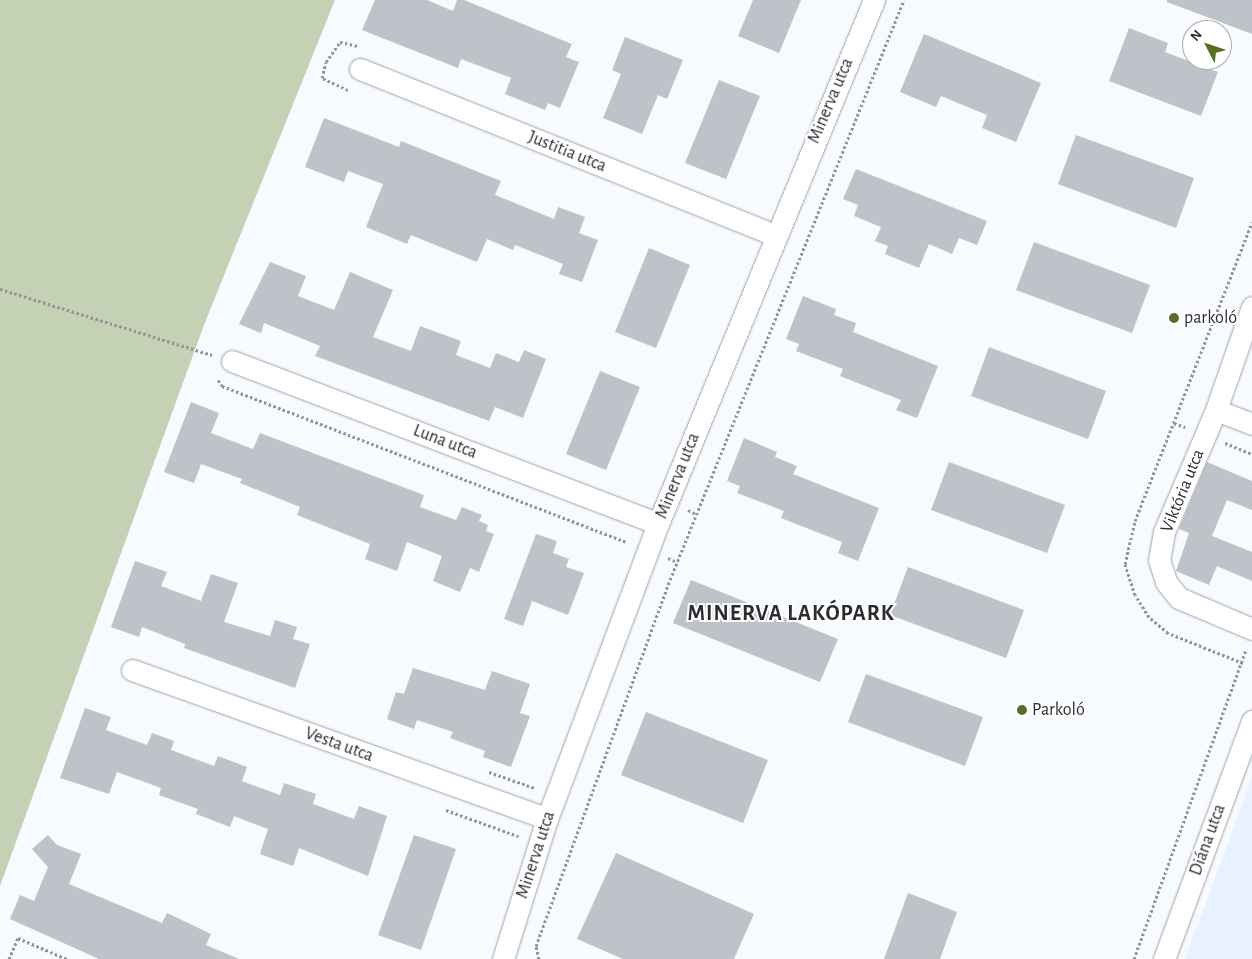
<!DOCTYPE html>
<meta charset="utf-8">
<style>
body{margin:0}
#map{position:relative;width:1252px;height:959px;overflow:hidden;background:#f7fafe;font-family:"Alegreya Sans",sans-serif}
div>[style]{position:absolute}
.built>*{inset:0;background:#e8f1fe}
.green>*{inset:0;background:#c5d1b4}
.building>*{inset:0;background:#bec3c9}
.path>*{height:3px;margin-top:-1.5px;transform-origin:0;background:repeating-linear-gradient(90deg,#919497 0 2.5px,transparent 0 5px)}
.roads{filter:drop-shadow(0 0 1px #9fa3a9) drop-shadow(0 0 1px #9fa3a9)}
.street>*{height:21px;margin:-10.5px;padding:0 10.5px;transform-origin:10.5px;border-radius:10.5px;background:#fff}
.dots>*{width:14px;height:14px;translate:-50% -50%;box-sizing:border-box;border:2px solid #fff;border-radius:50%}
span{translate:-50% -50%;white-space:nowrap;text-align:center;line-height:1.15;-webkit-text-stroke:4px #fff;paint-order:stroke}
.street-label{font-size:18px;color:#2b2d30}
.poi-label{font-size:18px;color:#2b2d30}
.left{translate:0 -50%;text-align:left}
.district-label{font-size:22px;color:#2b2d30;font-weight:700;letter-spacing:1px}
.north{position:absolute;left:1182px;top:20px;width:50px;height:50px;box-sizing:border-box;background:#fff;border:1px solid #aaabac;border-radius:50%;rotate:311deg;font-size:14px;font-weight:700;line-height:20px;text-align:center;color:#2b2d30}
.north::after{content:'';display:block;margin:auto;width:18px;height:22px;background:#577022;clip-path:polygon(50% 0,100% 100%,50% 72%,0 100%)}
</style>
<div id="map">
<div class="built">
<i style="clip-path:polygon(1252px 778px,1252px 959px,1185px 959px)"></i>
</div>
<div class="green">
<i style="clip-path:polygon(0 0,335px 0,204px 325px,0 886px)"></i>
</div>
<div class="building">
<i style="clip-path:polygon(375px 0,427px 0,453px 11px,457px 0,464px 0,572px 44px,566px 57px,579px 62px,560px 108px,548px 103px,545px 110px,505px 94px,511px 78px,461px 59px,458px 68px,362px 30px)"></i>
<i style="clip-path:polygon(753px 0,801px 0,779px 53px,738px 36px)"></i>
<i style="clip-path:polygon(1167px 0,1252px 0,1252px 34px,1167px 2px)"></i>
<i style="clip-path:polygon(1129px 28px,1168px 43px,1165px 52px,1218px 72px,1201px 116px,1109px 81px)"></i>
<i style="clip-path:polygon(924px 34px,1041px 83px,1016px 142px,982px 128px,987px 115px,941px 96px,936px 107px,900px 92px)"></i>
<i style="clip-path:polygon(625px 37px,683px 60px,667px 99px,658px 95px,642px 134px,603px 118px,621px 74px,612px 70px)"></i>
<i style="clip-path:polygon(719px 80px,760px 96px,726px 179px,685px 163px)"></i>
<i style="clip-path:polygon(324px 118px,399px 147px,401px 141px,501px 181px,495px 195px,554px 219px,558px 207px,585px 217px,579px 233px,598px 240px,582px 282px,559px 274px,563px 264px,515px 245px,513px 250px,487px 239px,477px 262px,411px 235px,407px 244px,366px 227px,383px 184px,348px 171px,344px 182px,305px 167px)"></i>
<i style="clip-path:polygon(1076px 135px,1194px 178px,1176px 228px,1058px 184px)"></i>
<i style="clip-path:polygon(856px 169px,987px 221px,977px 245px,959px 238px,952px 254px,929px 244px,919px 268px,885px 254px,888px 246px,875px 241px,881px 227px,854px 216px,858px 205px,843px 199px)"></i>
<i style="clip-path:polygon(1034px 242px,1150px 285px,1132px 333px,1016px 290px)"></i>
<i style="clip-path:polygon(649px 248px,690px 265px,656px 348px,615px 332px)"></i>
<i style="clip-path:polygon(270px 262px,306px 276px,298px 296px,334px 310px,350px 272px,393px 290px,373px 337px,411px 351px,420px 326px,461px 341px,456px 355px,490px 368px,496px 353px,519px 362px,524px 350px,546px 359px,523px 418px,495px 407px,489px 421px,315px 356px,320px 346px,264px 323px,261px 333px,239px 324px)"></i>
<i style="clip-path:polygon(803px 296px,836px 309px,834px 315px,856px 323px,853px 332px,938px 366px,917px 418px,896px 410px,901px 400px,840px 376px,843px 369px,796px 351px,799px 344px,786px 339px)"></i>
<i style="clip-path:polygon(989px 347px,1106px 391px,1088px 439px,971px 396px)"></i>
<i style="clip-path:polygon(600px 371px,640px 387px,606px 470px,566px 454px)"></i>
<i style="clip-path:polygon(191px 402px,219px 413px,211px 433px,253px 449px,260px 433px,424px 495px,420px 507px,456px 520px,462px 507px,482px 515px,479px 521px,488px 525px,486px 531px,494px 534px,479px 572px,470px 568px,460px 592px,433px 581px,442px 556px,407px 542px,397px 571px,365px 559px,370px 544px,297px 515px,300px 507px,240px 483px,242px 479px,201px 464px,194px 483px,164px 472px)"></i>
<i style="clip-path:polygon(744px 438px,777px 452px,775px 457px,797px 466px,793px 474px,879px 508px,858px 561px,838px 553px,842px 542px,781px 518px,784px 511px,737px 493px,740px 486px,727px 481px)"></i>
<i style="clip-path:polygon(949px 462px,1065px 505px,1047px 553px,931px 510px)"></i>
<i style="clip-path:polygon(1207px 462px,1252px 481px,1252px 510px,1227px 500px,1212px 536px,1252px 552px,1252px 581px,1217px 566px,1209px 585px,1176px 571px,1189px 533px,1179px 529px)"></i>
<i style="clip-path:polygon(536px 534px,557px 541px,553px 553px,569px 559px,566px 567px,584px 573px,568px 615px,532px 601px,523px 626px,504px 619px)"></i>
<i style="clip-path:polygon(135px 561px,167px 572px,161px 586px,201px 601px,211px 574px,238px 583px,224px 622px,270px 636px,275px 620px,297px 627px,293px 639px,310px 644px,295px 688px,184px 648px,185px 644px,142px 627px,139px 637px,111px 627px)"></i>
<i style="clip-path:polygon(908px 567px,1024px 610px,1006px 658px,890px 615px)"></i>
<i style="clip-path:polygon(691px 580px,838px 639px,820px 682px,673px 623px)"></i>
<i style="clip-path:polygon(413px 668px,485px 690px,492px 671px,530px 684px,520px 713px,530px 716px,511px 767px,483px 757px,485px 751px,450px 738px,453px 732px,417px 720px,414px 729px,387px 719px,396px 692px,404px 694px)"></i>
<i style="clip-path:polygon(866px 674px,983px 717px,965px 766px,848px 722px)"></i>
<i style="clip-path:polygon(85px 708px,111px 717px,106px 730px,147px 745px,152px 733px,174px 741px,171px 750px,214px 766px,218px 756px,247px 767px,242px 781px,280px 795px,284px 783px,316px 794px,313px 804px,354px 819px,359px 806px,387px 816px,368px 876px,299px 848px,293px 866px,260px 854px,268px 829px,234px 816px,230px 827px,196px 814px,198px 809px,159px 795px,161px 788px,117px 772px,109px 794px,60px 778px)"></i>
<i style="clip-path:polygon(646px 712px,768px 760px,743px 823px,621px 775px)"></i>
<i style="clip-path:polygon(48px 835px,57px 845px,81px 854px,69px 884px,162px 923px,167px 913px,211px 934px,206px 945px,239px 959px,99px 959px,10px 919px,20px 895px,34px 901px,48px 867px,32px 849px)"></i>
<i style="clip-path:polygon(414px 835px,456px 849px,421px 950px,378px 935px)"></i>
<i style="clip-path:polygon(616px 853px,754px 914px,734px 959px,623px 959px,577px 939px)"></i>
<i style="clip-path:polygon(908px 893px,957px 912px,940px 959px,884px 959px)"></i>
</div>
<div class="path">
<i style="left:348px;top:90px;width:29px;rotate:-155deg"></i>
<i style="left:322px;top:78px;width:16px;rotate:-76deg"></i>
<i style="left:326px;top:62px;width:24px;rotate:-55deg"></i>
<i style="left:340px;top:42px;width:19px;rotate:12deg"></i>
<i style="left:0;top:289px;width:222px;rotate:17.3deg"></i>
<i style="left:218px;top:380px;width:7px;rotate:56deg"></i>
<i style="left:222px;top:386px;width:434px;rotate:21.1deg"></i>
<i style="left:1174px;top:423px;width:12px;rotate:20deg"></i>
<i style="left:1225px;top:443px;width:29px;rotate:22deg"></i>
<i style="left:688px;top:510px;width:9px;rotate:27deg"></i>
<i style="left:668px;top:558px;width:10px;rotate:24deg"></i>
<i style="left:1243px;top:663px;width:81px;rotate:-158.2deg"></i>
<i style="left:1168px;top:633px;width:25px;rotate:-140deg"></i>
<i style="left:1149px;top:617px;width:26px;rotate:-122deg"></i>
<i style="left:1135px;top:595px;width:33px;rotate:-108deg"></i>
<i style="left:1125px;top:564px;width:44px;rotate:-76.9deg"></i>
<i style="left:1135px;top:521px;width:321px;rotate:-68.6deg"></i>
<i style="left:489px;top:772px;width:49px;rotate:19.2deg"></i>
<i style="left:446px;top:810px;width:77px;rotate:19.9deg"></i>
<i style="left:9px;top:959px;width:23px;rotate:-67deg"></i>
<i style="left:18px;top:938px;width:53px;rotate:23.2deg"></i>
<i style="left:539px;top:959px;width:13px;rotate:-103deg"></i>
<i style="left:536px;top:946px;width:395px;rotate:-69.9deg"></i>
<i style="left:672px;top:575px;width:620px;rotate:-68.03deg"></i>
<i style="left:1134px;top:959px;width:330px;rotate:-70.1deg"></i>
</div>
<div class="roads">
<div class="street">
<i style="left:360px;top:69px;width:447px;rotate:21.8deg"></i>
<i style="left:1252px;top:307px;width:109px;rotate:109.3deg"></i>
<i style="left:1216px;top:410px;width:133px;rotate:113.1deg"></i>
<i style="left:1164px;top:532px;width:28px;rotate:100deg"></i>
<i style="left:1159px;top:560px;width:23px;rotate:72deg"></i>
<i style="left:1166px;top:582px;width:21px;rotate:51deg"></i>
<i style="left:1179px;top:598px;width:79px;rotate:23deg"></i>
<i style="left:232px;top:361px;width:456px;rotate:20.9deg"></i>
<i style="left:1216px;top:410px;width:39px;rotate:21deg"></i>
<i style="left:132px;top:670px;width:441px;rotate:19.7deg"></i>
<i style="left:503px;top:959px;width:147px;rotate:-72.6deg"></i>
<i style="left:547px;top:819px;width:315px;rotate:-69.4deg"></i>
<i style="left:658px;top:524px;width:567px;rotate:-67.6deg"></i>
<i style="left:1164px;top:959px;width:254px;rotate:-69.7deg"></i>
</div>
</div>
<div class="dots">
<i style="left:1174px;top:318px;background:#577022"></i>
<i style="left:1022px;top:710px;background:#577022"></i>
</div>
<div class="street-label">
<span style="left:831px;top:101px;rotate:-67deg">Minerva utca</span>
<span style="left:567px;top:152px;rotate:22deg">Justitia utca</span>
<span style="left:445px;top:442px;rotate:21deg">Luna utca</span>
<span style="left:678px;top:476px;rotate:-68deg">Minerva utca</span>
<span style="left:1183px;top:491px;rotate:-68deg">Viktória utca</span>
<span style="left:339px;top:745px;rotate:20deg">Vesta utca</span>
<span style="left:1208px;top:840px;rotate:-70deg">Diána utca</span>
<span style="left:536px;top:855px;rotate:-72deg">Minerva utca</span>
</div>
<div class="poi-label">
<span class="left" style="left:1184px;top:318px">parkoló</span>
<span class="left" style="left:1032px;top:710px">Parkoló</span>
</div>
<div class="district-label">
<span style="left:791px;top:614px">MINERVA LAKÓPARK</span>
</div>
<div class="north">N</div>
</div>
